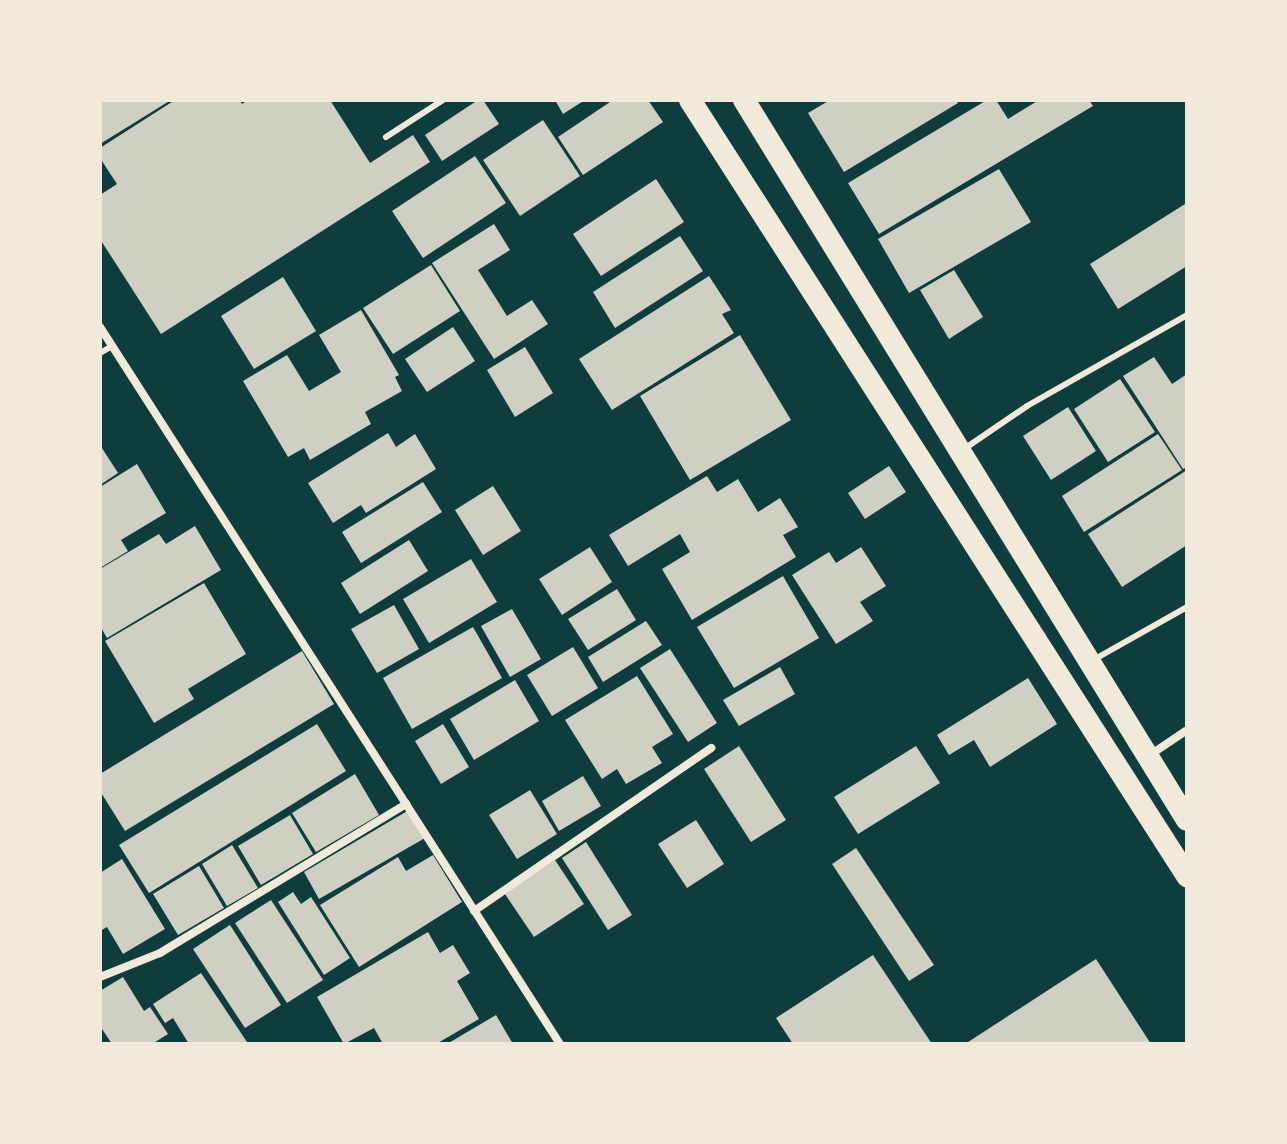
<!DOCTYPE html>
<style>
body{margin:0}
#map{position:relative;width:1287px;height:1144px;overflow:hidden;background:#0f3d3e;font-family:"Nunito Sans",sans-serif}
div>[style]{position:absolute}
.building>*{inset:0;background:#cfcfc3}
.service>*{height:6px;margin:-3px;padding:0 3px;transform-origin:3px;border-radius:3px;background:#f1e9da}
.minor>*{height:8px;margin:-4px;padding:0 4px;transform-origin:4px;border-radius:4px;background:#f1e9da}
.trunk>*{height:22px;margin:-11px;padding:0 11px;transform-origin:11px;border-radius:11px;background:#f1e9da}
span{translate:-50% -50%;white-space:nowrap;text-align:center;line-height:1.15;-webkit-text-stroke:8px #f1e9da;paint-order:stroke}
.frame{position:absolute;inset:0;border:102px solid #f1e9da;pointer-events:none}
</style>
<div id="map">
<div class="building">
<i style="clip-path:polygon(100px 100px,171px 100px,100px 144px)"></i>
<i style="clip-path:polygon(175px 100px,240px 100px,242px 104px,248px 100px,330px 100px,370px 163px,413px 135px,430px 162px,161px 334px,100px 239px,100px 195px,117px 184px,100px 158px,100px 148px)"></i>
<i style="clip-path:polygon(478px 100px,483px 100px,499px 124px,442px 161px,425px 135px)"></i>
<i style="clip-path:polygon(555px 100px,585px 100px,563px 114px)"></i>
<i style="clip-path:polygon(613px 100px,648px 100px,663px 122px,583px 175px,558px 137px)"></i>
<i style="clip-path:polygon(830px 100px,956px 100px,958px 103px,844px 172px,808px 113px)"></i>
<i style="clip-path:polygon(987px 100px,996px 100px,1008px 119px,1039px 100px,1089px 100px,1093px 106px,879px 234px,848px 183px)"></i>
<i style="clip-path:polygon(543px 120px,580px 176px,520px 216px,483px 160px)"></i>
<i style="clip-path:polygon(475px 156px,506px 203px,423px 258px,392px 211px)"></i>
<i style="clip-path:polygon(999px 169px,1031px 222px,909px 293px,878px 239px)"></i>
<i style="clip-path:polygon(656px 179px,684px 222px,601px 276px,573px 234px)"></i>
<i style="clip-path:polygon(1185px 204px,1187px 266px,1118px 309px,1090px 264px)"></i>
<i style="clip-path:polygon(494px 224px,510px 250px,478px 270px,507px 316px,532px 300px,548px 324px,494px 359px,432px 263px)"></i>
<i style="clip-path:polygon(680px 236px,703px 271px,615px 328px,593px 292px)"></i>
<i style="clip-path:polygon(431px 265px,460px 311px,393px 354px,363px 308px)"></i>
<i style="clip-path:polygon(954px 270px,983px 317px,949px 339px,920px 290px)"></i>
<i style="clip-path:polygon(709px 276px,731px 310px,722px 314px,734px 333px,612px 410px,579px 359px)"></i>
<i style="clip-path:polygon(283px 277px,316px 331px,254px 369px,221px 316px)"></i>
<i style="clip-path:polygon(361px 310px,399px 375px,395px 377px,402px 391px,365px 412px,371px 424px,310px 460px,304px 448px,288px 457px,243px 381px,287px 355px,309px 391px,341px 372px,319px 335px)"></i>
<i style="clip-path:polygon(453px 327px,475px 361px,427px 392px,405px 359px)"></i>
<i style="clip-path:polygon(740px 335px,791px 420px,690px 480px,640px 396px)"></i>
<i style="clip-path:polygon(525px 347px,553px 393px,515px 417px,487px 370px)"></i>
<i style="clip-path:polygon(1154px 357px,1172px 384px,1187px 374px,1187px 467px,1183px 469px,1123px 376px)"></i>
<i style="clip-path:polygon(1120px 379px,1155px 432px,1108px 462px,1074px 409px)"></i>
<i style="clip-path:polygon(1068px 407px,1096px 451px,1051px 480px,1023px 436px)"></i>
<i style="clip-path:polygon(388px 433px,396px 447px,415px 434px,436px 469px,366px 513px,361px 505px,333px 523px,308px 483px)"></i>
<i style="clip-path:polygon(1158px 434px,1182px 470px,1084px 532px,1062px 496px)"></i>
<i style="clip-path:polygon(100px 445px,118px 473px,100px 485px)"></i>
<i style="clip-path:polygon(137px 464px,166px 513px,121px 540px,128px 551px,100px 568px,100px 487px)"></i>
<i style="clip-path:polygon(889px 466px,906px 492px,865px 519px,848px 493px)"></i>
<i style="clip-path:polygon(1187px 470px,1187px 545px,1122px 587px,1088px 534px)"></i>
<i style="clip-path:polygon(707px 476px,717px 492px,738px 479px,758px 512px,780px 498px,798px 527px,783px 535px,796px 557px,692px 620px,662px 569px,690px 552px,680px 534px,628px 566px,609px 535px)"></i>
<i style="clip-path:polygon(423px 482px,442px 512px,361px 563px,342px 532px)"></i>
<i style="clip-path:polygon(493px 486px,521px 531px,483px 555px,455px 510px)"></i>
<i style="clip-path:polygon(195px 526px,221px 570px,107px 638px,100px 626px,100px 569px,159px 534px,166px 544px)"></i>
<i style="clip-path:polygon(409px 540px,428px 571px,360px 614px,341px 583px)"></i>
<i style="clip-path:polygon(590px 547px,612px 582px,562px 615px,539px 579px)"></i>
<i style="clip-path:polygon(861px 547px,886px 586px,860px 602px,873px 621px,836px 644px,792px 575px,829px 552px,836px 563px)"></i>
<i style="clip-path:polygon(471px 559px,497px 602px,429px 643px,403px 599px)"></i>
<i style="clip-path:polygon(783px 576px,819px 638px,734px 688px,697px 627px)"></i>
<i style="clip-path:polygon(204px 583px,246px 654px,188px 689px,194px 699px,154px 723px,105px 641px)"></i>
<i style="clip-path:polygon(617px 589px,636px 620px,588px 650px,568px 619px)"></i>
<i style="clip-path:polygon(394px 605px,419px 649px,377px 673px,351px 629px)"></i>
<i style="clip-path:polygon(512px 609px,541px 659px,510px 677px,481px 626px)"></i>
<i style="clip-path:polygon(646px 621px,662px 645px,603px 682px,588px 657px)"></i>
<i style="clip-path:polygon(473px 627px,502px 678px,412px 729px,383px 678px)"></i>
<i style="clip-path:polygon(573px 647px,598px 688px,552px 716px,527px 675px)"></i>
<i style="clip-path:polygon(670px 649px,717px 723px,688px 742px,640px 668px)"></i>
<i style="clip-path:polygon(302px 651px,334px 704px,125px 831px,100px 791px,100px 774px)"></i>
<i style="clip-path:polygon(780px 667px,795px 694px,739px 726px,723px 700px)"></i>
<i style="clip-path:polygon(637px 676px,673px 734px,652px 747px,662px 763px,626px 784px,617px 769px,602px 779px,565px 720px)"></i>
<i style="clip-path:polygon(1028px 678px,1057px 724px,990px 767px,974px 740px,949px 755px,937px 735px)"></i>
<i style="clip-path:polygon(515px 680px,539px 721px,474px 760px,450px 719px)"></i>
<i style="clip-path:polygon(317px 724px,346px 771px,149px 893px,119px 845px)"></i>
<i style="clip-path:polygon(443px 724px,469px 767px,441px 784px,415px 741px)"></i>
<i style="clip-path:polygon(739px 746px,786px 820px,751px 842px,704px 769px)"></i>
<i style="clip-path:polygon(916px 746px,940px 783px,858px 834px,834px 797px)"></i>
<i style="clip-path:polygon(355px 774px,379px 815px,316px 852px,292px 813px)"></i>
<i style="clip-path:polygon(583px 776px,601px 806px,559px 831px,542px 801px)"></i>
<i style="clip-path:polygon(530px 790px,557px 834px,517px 859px,489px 815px)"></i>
<i style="clip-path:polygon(409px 810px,425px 838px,319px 899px,304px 872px)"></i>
<i style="clip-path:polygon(290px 815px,313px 854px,261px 885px,238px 846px)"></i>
<i style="clip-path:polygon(696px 820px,724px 864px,687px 888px,658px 844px)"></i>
<i style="clip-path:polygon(586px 842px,632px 915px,608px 930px,562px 858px)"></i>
<i style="clip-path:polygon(232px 845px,258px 888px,227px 906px,202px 864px)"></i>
<i style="clip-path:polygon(856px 848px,934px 965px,909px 981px,832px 864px)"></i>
<i style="clip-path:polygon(433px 855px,462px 902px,359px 967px,320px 905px,398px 857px,406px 871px)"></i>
<i style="clip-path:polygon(122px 859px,165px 929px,123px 954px,107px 927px,100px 931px,100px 873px)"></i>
<i style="clip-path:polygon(555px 860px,584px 904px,534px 937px,505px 894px)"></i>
<i style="clip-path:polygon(199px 866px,224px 908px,178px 935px,153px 894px)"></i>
<i style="clip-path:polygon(293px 892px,301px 904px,311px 897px,350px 958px,324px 975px,278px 902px)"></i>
<i style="clip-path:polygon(271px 900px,323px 980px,287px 1003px,235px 923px)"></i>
<i style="clip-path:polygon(230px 925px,281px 1005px,245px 1028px,193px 949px)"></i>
<i style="clip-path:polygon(428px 932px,440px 953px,453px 945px,470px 973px,457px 981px,479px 1019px,436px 1044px,383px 1044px,374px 1028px,344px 1044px,317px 997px)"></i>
<i style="clip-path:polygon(873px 955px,932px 1044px,793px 1044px,776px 1018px)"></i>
<i style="clip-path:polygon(1096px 959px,1151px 1044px,965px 1044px)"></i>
<i style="clip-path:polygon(201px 973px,247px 1042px,244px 1044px,189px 1044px,173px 1018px,165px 1023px,153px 1004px)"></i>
<i style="clip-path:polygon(123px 977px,144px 1011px,150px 1007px,168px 1034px,152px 1044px,112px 1044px,100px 1026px,100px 991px)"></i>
<i style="clip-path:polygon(496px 1015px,513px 1044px,447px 1044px)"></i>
</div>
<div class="service">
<i style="left:386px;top:137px;width:68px;rotate:-33deg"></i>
<i style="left:100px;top:353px;width:14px;rotate:-30deg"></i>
<i style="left:964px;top:449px;width:76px;rotate:-34.3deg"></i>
<i style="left:1027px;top:406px;width:184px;rotate:-29.6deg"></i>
<i style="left:1095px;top:659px;width:106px;rotate:-29.5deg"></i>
</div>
<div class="minor">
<i style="left:100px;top:327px;width:852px;rotate:57.32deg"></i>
<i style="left:1150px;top:755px;width:45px;rotate:-34deg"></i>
<i style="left:474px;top:911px;width:288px;rotate:-34.5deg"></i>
<i style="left:100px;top:977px;width:65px;rotate:-21.8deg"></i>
<i style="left:160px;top:953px;width:288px;rotate:-31.2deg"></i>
</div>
<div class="trunk">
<i style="left:690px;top:100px;width:922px;rotate:57.36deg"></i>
<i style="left:744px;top:100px;width:845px;rotate:58.4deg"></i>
</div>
<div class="frame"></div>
</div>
